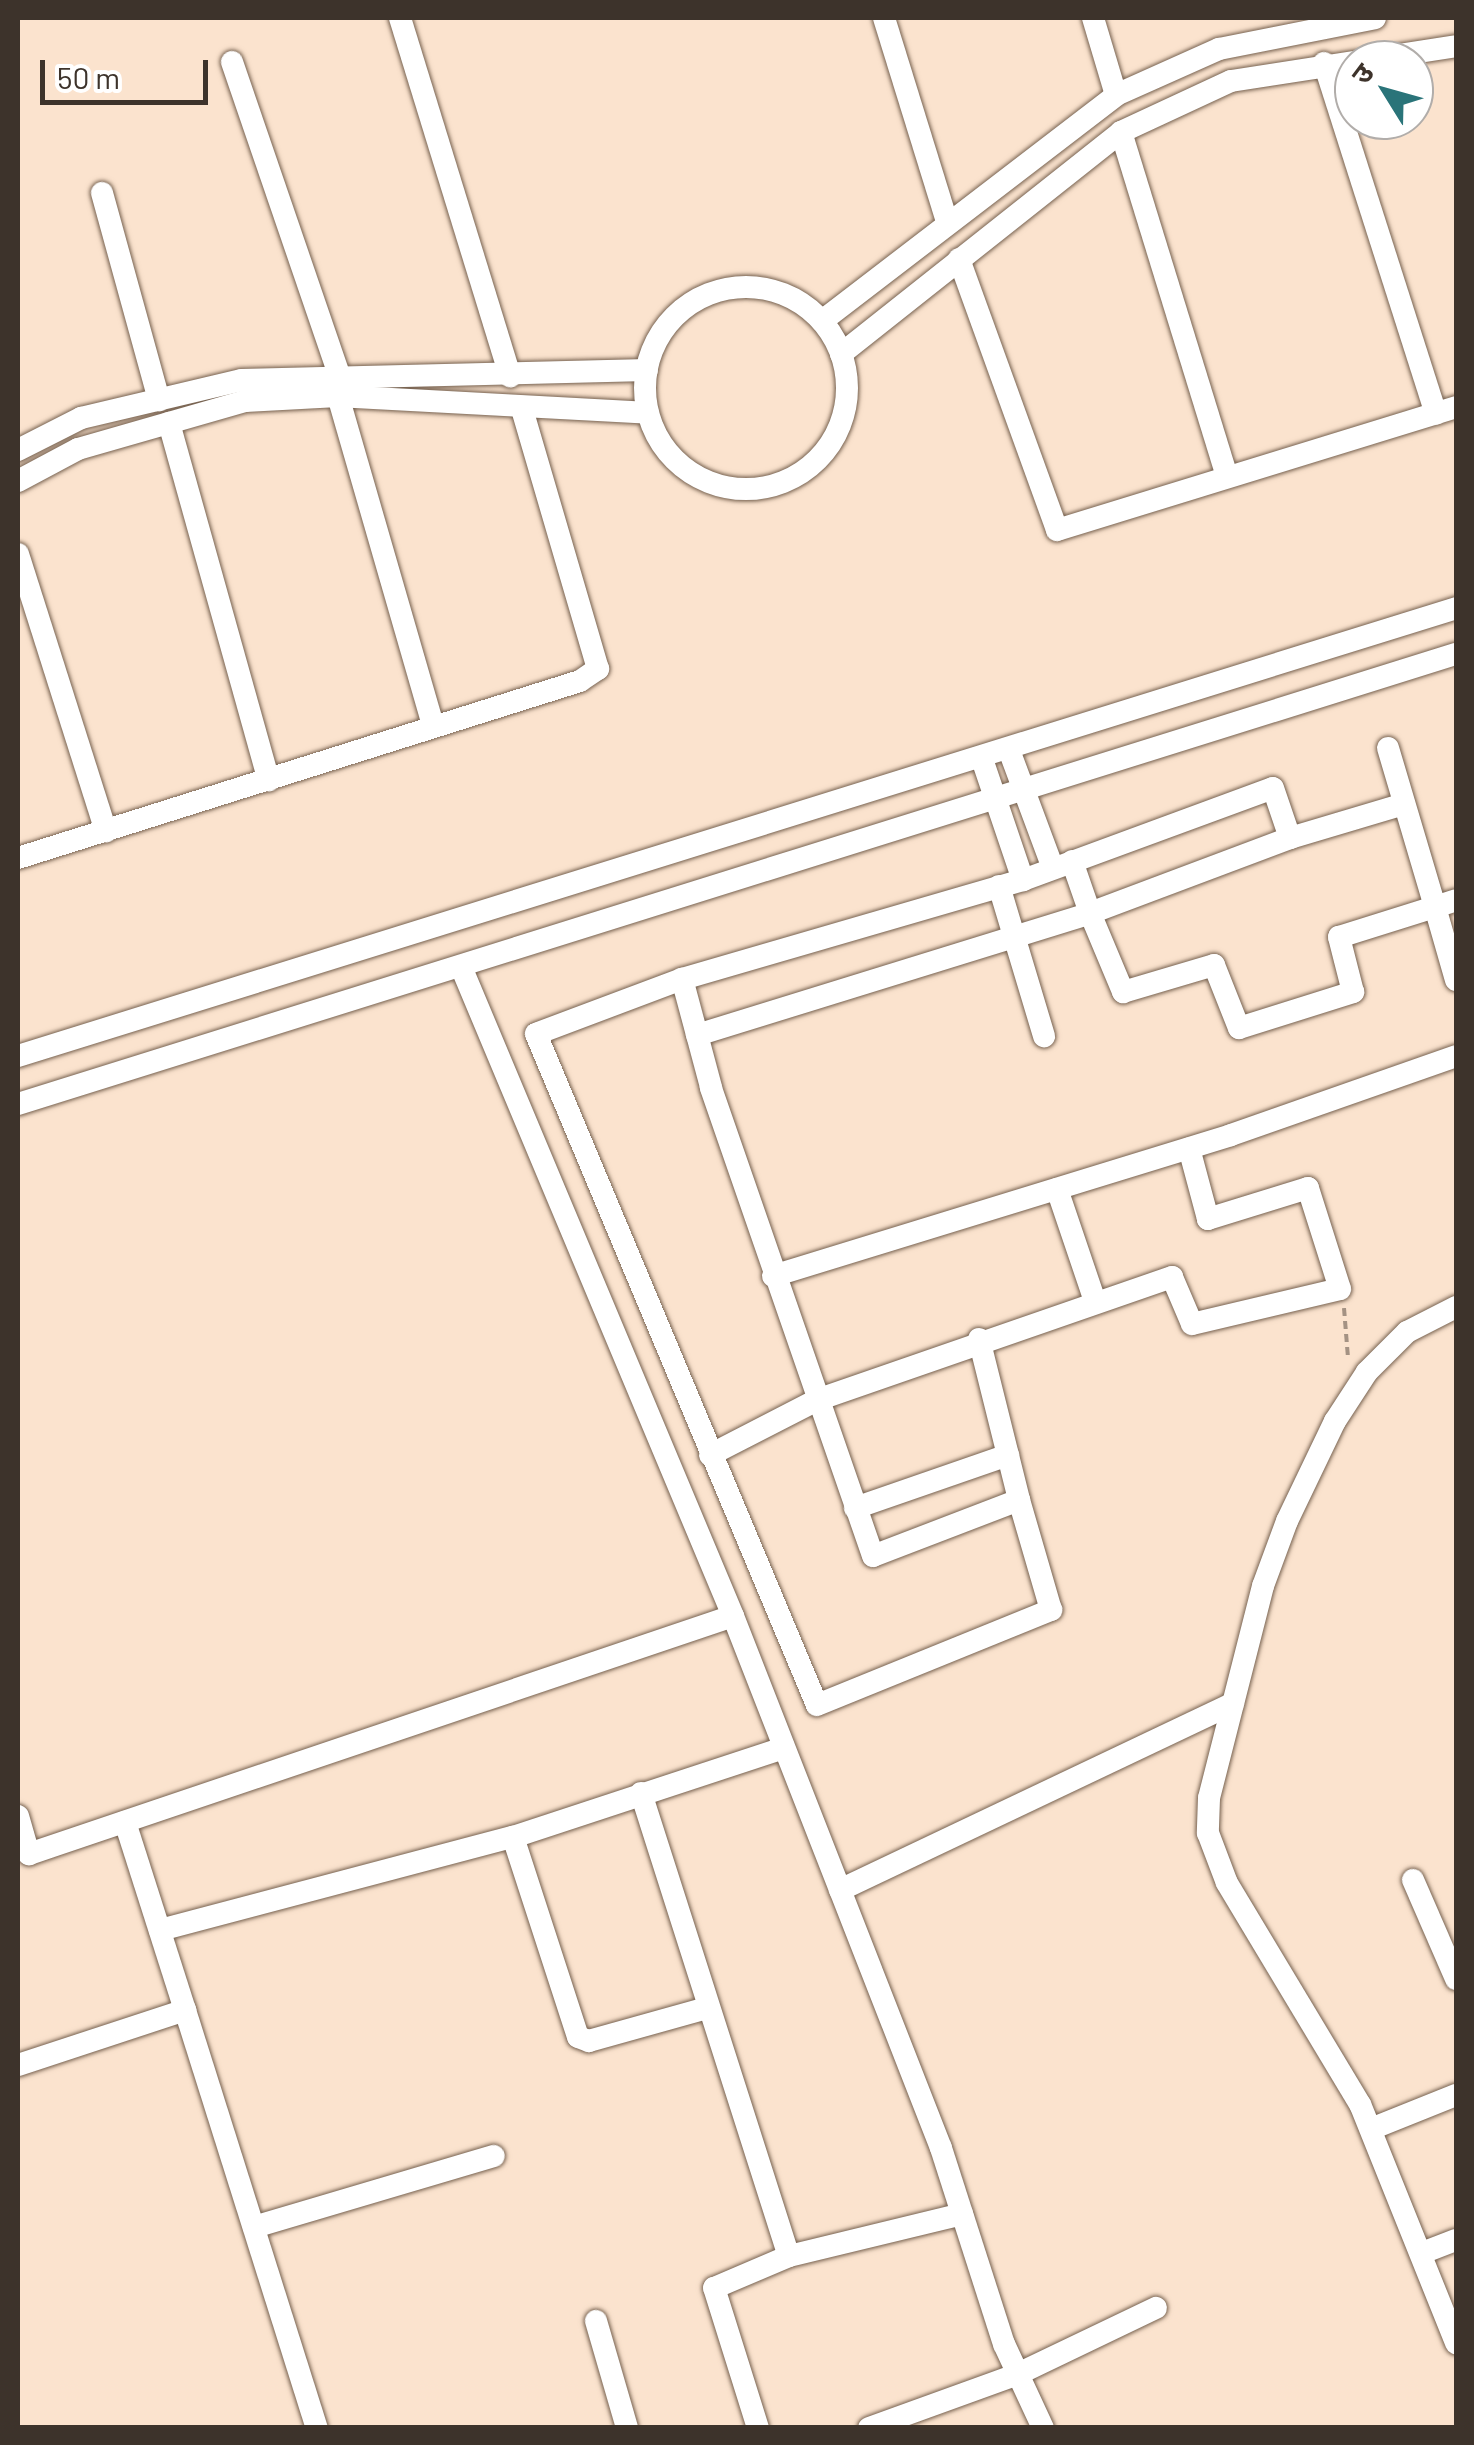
<!DOCTYPE html>
<meta charset="utf-8">
<style>
body{margin:0}
#map{position:relative;width:1474px;height:2445px;overflow:hidden;background:#fbe3ce;font-family:Barlow,"Noto Sans Devanagari",sans-serif}
div>[style]{position:absolute}
.path>*{height:4px;margin-top:-2px;transform-origin:0;background:repeating-linear-gradient(90deg,#a49283 0 8px,transparent 0 13px)}
.roads{filter:drop-shadow(0 0 2px #76614f) drop-shadow(0 0 2px #76614f)}
.minor>*{height:22px;margin:-11px;padding:0 11px;transform-origin:11px;border-radius:11px;background:#fff}
.minor>.ring{margin:-11px;padding:0;box-sizing:content-box;background:none;border:22px solid #fff;border-radius:50%}
span{translate:-50% -50%;white-space:nowrap;text-align:center;line-height:1.15;-webkit-text-stroke:8px #fff;paint-order:stroke}
.frame{position:absolute;inset:0;border:20px solid #3d332b;pointer-events:none}
.north{position:absolute;left:1334px;top:40px;width:100px;height:100px;box-sizing:border-box;background:#fff;border:2px solid #b1adaa;border-radius:50%;rotate:307deg;font-size:28px;font-weight:700;line-height:40px;text-align:center;color:#3d332b}
.north::after{content:'';display:block;margin:auto;width:35px;height:45px;background:#2a7479;clip-path:polygon(50% 0,100% 100%,50% 72%,0 100%)}
.scale{position:absolute;left:40px;top:60px;width:168px;height:45px;box-sizing:border-box;border:5px solid #3d332b;border-top:0;padding-left:12px;font-size:30px;line-height:35px;white-space:nowrap;color:#3d332b;-webkit-text-stroke:8px #fff;paint-order:stroke}
</style>
<div id="map">
<div class="path">
<i style="left:1344px;top:1308px;width:50px;rotate:85.4deg"></i>
</div>
<div class="roads">
<div class="minor">
<i style="left:400px;top:18px;width:375px;rotate:72.9deg"></i>
<i style="left:884px;top:18px;width:213px;rotate:72.8deg"></i>
<i style="left:1093px;top:18px;width:80px;rotate:73.4deg"></i>
<i style="left:232px;top:62px;width:330px;rotate:71.1deg"></i>
<i style="left:1324px;top:63px;width:368px;rotate:72.3deg"></i>
<i style="left:1121px;top:132px;width:360px;rotate:72.9deg"></i>
<i style="left:102px;top:193px;width:215px;rotate:74.6deg"></i>
<i style="left:959px;top:259px;width:288px;rotate:70.1deg"></i>
<i style="left:1057px;top:530px;width:418px;rotate:-17.1deg"></i>
<i class="ring" style="left:645px;top:287px;width:180px;height:180px"></i>
<i style="left:822px;top:321px;width:371px;rotate:-37.5deg"></i>
<i style="left:1116px;top:95px;width:113px;rotate:-24.1deg"></i>
<i style="left:1219px;top:49px;width:159px;rotate:-11.2deg"></i>
<i style="left:841px;top:354px;width:357px;rotate:-38.4deg"></i>
<i style="left:1121px;top:132px;width:121px;rotate:-24.9deg"></i>
<i style="left:1231px;top:81px;width:228px;rotate:-8.8deg"></i>
<i style="left:338px;top:396px;width:343px;rotate:73.9deg"></i>
<i style="left:169px;top:423px;width:371px;rotate:74.4deg"></i>
<i style="left:18px;top:450px;width:71px;rotate:-26.9deg"></i>
<i style="left:81px;top:418px;width:165px;rotate:-13.3deg"></i>
<i style="left:242px;top:380px;width:405px;rotate:-1.4deg"></i>
<i style="left:18px;top:481px;width:68px;rotate:-28.1deg"></i>
<i style="left:78px;top:449px;width:174px;rotate:-16deg"></i>
<i style="left:245px;top:401px;width:93px;rotate:-3.1deg"></i>
<i style="left:338px;top:396px;width:310px;rotate:3.1deg"></i>
<i style="left:18px;top:554px;width:291px;rotate:72.4deg"></i>
<i style="left:1388px;top:748px;width:166px;rotate:73.5deg"></i>
<i style="left:1435px;top:907px;width:22px;rotate:-18deg"></i>
<i style="left:1009px;top:750px;width:126px;rotate:69.6deg"></i>
<i style="left:982px;top:759px;width:128px;rotate:71.3deg"></i>
<i style="left:1290px;top:838px;width:214px;rotate:159.4deg"></i>
<i style="left:1090px;top:913px;width:86px;rotate:67.3deg"></i>
<i style="left:1123px;top:992px;width:95px;rotate:-16.5deg"></i>
<i style="left:1214px;top:965px;width:68px;rotate:68.4deg"></i>
<i style="left:1239px;top:1028px;width:120px;rotate:-17.5deg"></i>
<i style="left:1353px;top:992px;width:57px;rotate:-104.3deg"></i>
<i style="left:1339px;top:937px;width:101px;rotate:-17.4deg"></i>
<i style="left:1435px;top:907px;width:76px;rotate:74deg"></i>
<i style="left:18px;top:858px;width:589px;rotate:-17.48deg"></i>
<i style="left:580px;top:681px;width:22px;rotate:-34deg"></i>
<i style="left:598px;top:669px;width:271px;rotate:-106.3deg"></i>
<i style="left:999px;top:886px;width:157px;rotate:73.3deg"></i>
<i style="left:462px;top:969px;width:701px;rotate:67.27deg"></i>
<i style="left:733px;top:1616px;width:571px;rotate:68.65deg"></i>
<i style="left:941px;top:2148px;width:206px;rotate:72.2deg"></i>
<i style="left:1004px;top:2344px;width:93px;rotate:65.1deg"></i>
<i style="left:682px;top:979px;width:156px;rotate:159.4deg"></i>
<i style="left:536px;top:1034px;width:727px;rotate:67.28deg"></i>
<i style="left:817px;top:1705px;width:253px;rotate:-22.1deg"></i>
<i style="left:1051px;top:1610px;width:115px;rotate:-106.2deg"></i>
<i style="left:697px;top:1035px;width:412px;rotate:-17.2deg"></i>
<i style="left:1090px;top:913px;width:55px;rotate:-109.1deg"></i>
<i style="left:18px;top:1056px;width:1506px;rotate:-17.3deg"></i>
<i style="left:18px;top:1104px;width:1507px;rotate:-17.38deg"></i>
<i style="left:1057px;top:1189px;width:118px;rotate:71.3deg"></i>
<i style="left:773px;top:1276px;width:479px;rotate:-17.1deg"></i>
<i style="left:1231px;top:1135px;width:238px;rotate:-19.3deg"></i>
<i style="left:1456px;top:1307px;width:55px;rotate:153deg"></i>
<i style="left:1407px;top:1332px;width:57px;rotate:135deg"></i>
<i style="left:1367px;top:1372px;width:59px;rotate:123.1deg"></i>
<i style="left:1335px;top:1421px;width:111px;rotate:115.6deg"></i>
<i style="left:1287px;top:1521px;width:69px;rotate:110.3deg"></i>
<i style="left:1263px;top:1586px;width:219px;rotate:104.3deg"></i>
<i style="left:1209px;top:1798px;width:35px;rotate:92deg"></i>
<i style="left:1208px;top:1833px;width:53px;rotate:69.2deg"></i>
<i style="left:1227px;top:1883px;width:258px;rotate:59deg"></i>
<i style="left:1360px;top:2104px;width:258px;rotate:68.1deg"></i>
<i style="left:979px;top:1339px;width:166px;rotate:76deg"></i>
<i style="left:1019px;top:1500px;width:156px;rotate:159deg"></i>
<i style="left:873px;top:1556px;width:496px;rotate:-109.1deg"></i>
<i style="left:711px;top:1087px;width:112px;rotate:-105deg"></i>
<i style="left:682px;top:979px;width:355px;rotate:-16.2deg"></i>
<i style="left:1023px;top:880px;width:266px;rotate:-20.2deg"></i>
<i style="left:1273px;top:788px;width:53px;rotate:71.2deg"></i>
<i style="left:1290px;top:838px;width:119px;rotate:-16.6deg"></i>
<i style="left:710px;top:1455px;width:120px;rotate:-27.2deg"></i>
<i style="left:817px;top:1400px;width:376px;rotate:-19.1deg"></i>
<i style="left:1172px;top:1277px;width:51px;rotate:66.9deg"></i>
<i style="left:1192px;top:1324px;width:152px;rotate:-13.3deg"></i>
<i style="left:1340px;top:1289px;width:106px;rotate:-107.6deg"></i>
<i style="left:1308px;top:1188px;width:105px;rotate:162.8deg"></i>
<i style="left:1208px;top:1219px;width:73px;rotate:-105deg"></i>
<i style="left:855px;top:1508px;width:162px;rotate:-19.1deg"></i>
<i style="left:641px;top:1793px;width:486px;rotate:72.3deg"></i>
<i style="left:18px;top:1816px;width:40px;rotate:74deg"></i>
<i style="left:29px;top:1854px;width:743px;rotate:-18.68deg"></i>
<i style="left:125px;top:1822px;width:197px;rotate:72.3deg"></i>
<i style="left:513px;top:1837px;width:210px;rotate:72deg"></i>
<i style="left:578px;top:2037px;width:12px;rotate:20deg"></i>
<i style="left:589px;top:2041px;width:123px;rotate:-15.6deg"></i>
<i style="left:1413px;top:1880px;width:108px;rotate:66.5deg"></i>
<i style="left:840px;top:1890px;width:435px;rotate:-25.4deg"></i>
<i style="left:160px;top:1930px;width:365px;rotate:-14.8deg"></i>
<i style="left:513px;top:1837px;width:285px;rotate:-18.2deg"></i>
<i style="left:18px;top:2065px;width:176px;rotate:-18.2deg"></i>
<i style="left:185px;top:2010px;width:438px;rotate:72.5deg"></i>
<i style="left:1371px;top:2129px;width:92px;rotate:-21.8deg"></i>
<i style="left:254px;top:2227px;width:250px;rotate:-16.5deg"></i>
<i style="left:1422px;top:2253px;width:36px;rotate:-21deg"></i>
<i style="left:596px;top:2321px;width:111px;rotate:73.8deg"></i>
<i style="left:758px;top:2428px;width:147px;rotate:-107.4deg"></i>
<i style="left:714px;top:2288px;width:82px;rotate:-23.1deg"></i>
<i style="left:789px;top:2256px;width:178px;rotate:-13.6deg"></i>
<i style="left:869px;top:2428px;width:158px;rotate:-19.9deg"></i>
<i style="left:1018px;top:2374px;width:153px;rotate:-25.6deg"></i>
</div>
</div>
<div class="frame"></div>
<div class="north">उ</div>
<div class="scale">50 m</div>
</div>
